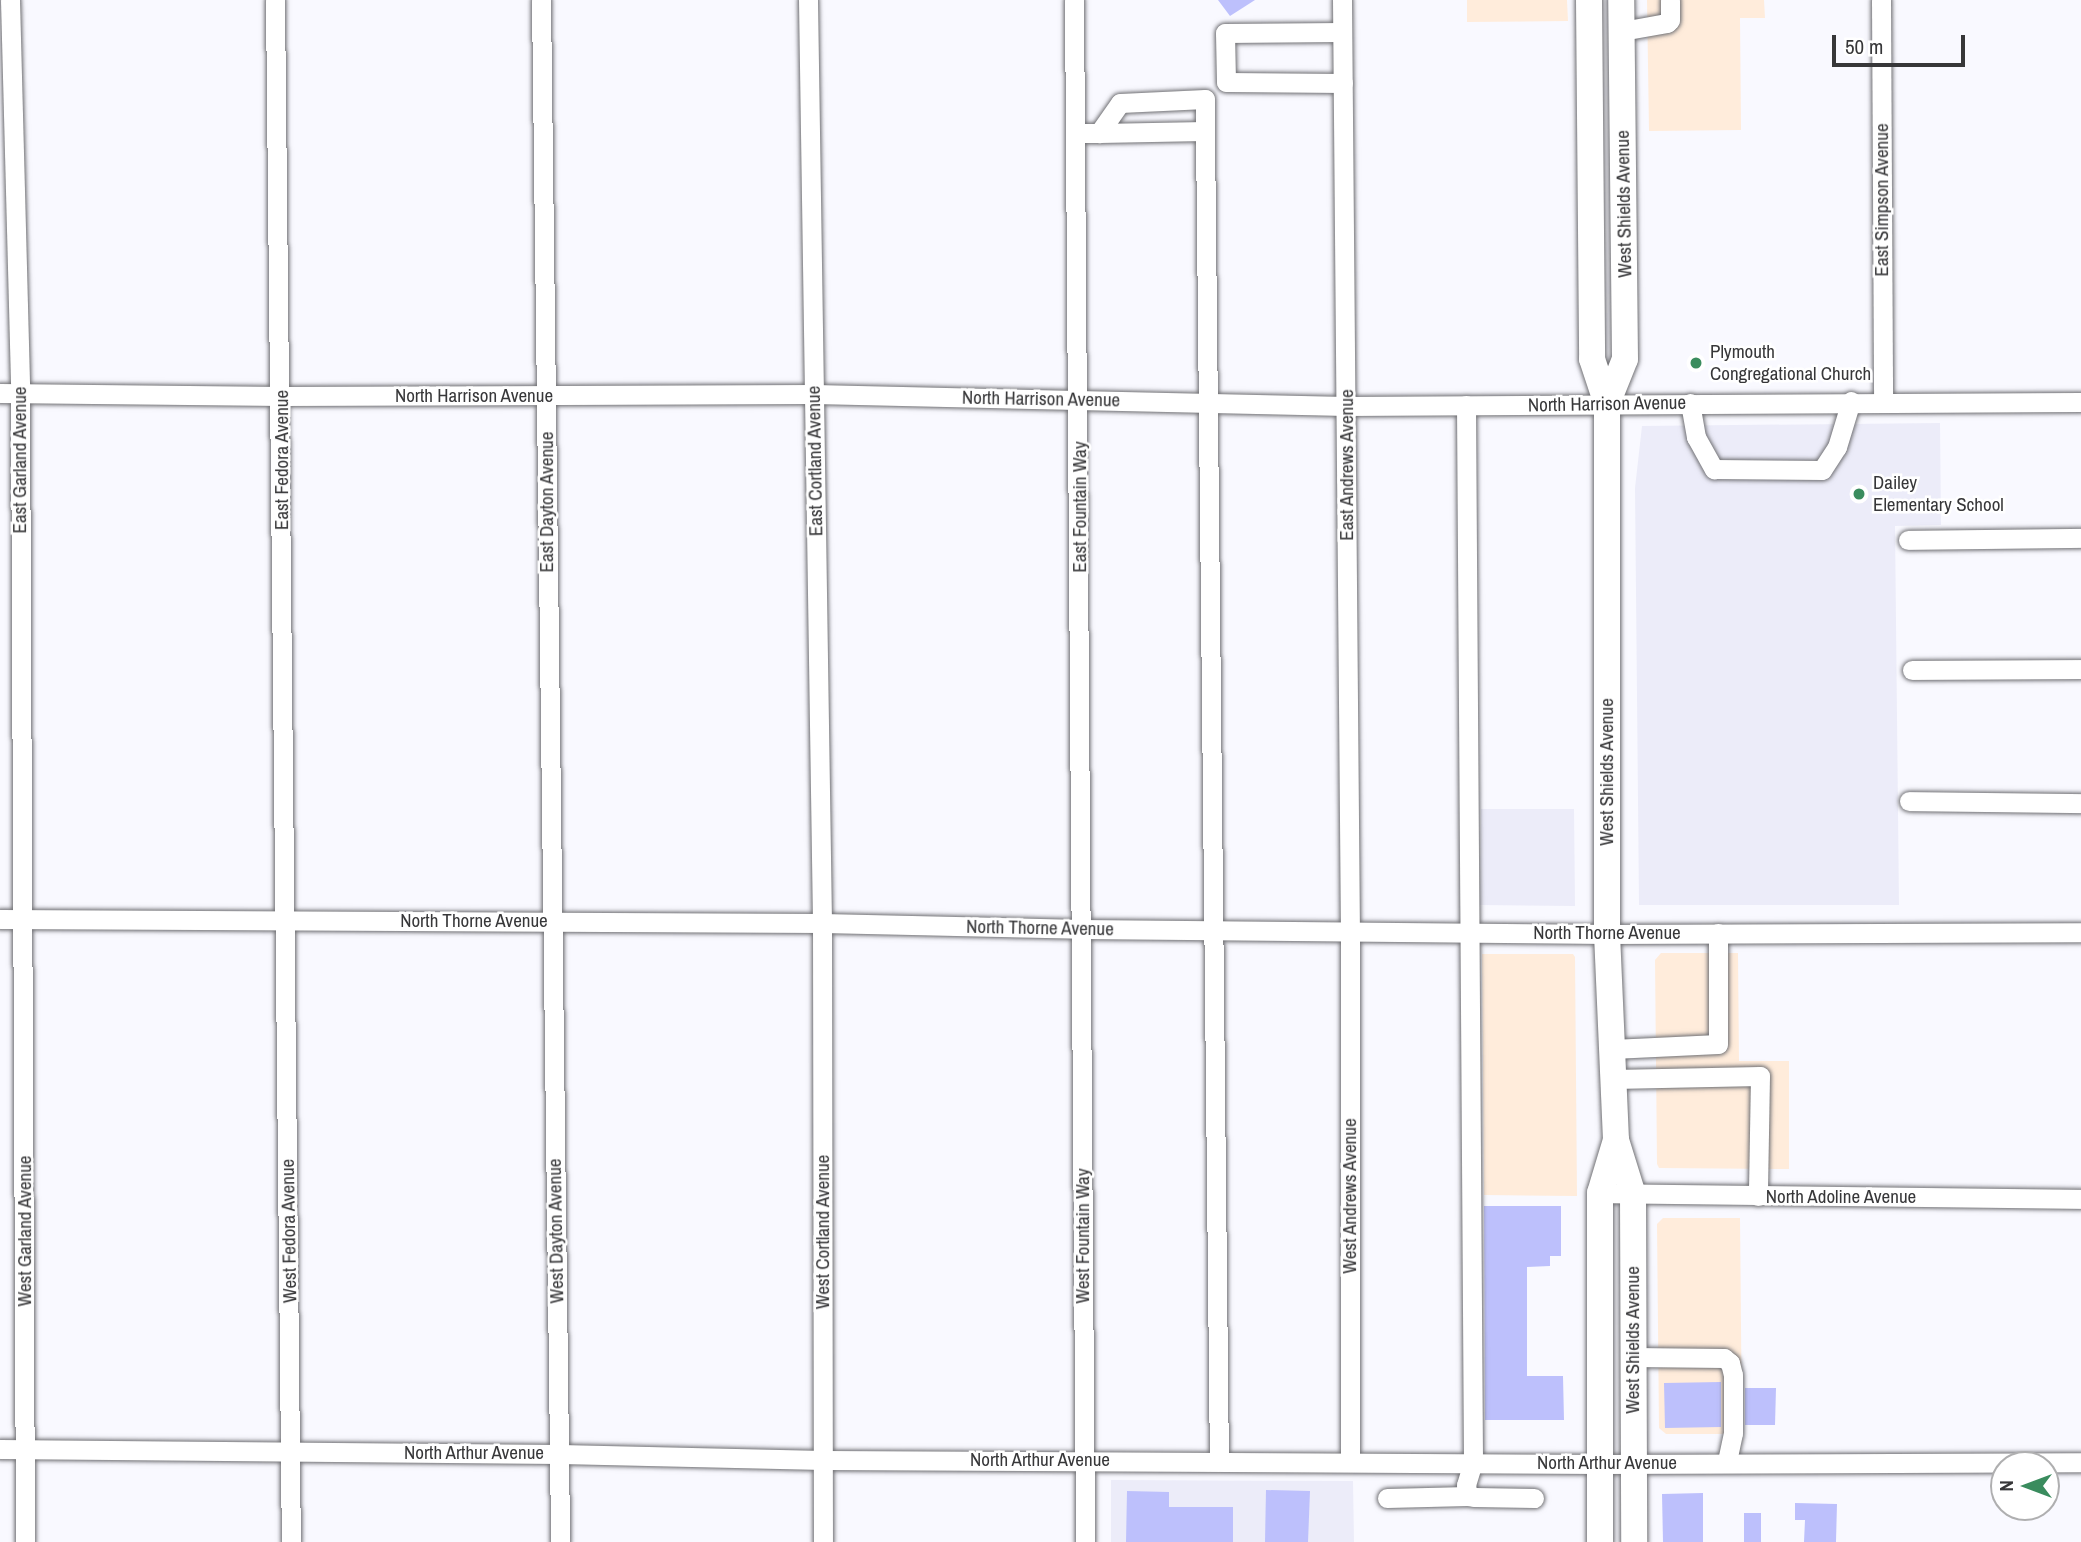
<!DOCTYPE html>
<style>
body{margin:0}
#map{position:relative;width:2081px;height:1542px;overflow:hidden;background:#f9f9ff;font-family:"Archivo Narrow",sans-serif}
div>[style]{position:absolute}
.commercial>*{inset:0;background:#ffecdb}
.built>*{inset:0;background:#ececf9}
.building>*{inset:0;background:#bdc0fc}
.roads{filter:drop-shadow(0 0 2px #707074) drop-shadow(0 0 2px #707074)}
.minor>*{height:19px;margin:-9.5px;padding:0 9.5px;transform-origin:9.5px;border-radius:9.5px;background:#fff}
.major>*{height:26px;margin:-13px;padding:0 13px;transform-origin:13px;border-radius:13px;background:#fff}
.dots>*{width:19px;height:19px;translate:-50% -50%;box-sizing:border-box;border:4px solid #fff;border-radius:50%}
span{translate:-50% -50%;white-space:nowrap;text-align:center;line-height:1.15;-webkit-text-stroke:5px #fff;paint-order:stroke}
.street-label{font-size:19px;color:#373739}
.poi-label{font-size:19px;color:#373739}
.left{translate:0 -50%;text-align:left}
.north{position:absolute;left:1990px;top:1451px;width:70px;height:70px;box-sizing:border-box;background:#fff;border:2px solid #afafb0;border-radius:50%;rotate:270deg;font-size:19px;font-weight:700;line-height:28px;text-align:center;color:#373739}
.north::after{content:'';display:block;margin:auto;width:24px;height:32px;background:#3a8c5e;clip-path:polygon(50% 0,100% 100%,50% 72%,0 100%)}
.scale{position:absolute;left:1832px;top:35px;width:133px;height:32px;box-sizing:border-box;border:4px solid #373739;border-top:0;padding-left:9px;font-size:21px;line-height:24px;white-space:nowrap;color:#373739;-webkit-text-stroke:5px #fff;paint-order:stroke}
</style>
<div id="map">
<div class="commercial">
<i style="clip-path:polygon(1467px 0,1567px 0,1568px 21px,1467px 22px)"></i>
<i style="clip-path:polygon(1647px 0,1764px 0,1765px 18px,1740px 18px,1741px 130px,1649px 131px)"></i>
<i style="clip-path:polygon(1661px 953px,1738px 953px,1739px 1061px,1789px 1061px,1789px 1169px,1659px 1168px,1657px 1164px,1655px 960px)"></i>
<i style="clip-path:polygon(1482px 954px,1573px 954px,1575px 957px,1577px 1196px,1484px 1195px)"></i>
<i style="clip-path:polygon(1663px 1218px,1740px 1218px,1742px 1434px,1666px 1434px,1659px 1428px,1657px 1224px)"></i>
</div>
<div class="built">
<i style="clip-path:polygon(1940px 423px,1941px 525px,1895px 526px,1899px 905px,1639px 905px,1635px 488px,1642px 426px)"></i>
<i style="clip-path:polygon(1481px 809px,1574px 809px,1575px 906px,1480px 905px)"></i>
<i style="clip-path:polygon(1111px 1480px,1353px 1481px,1354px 1542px,1111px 1542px)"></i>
</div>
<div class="building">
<i style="clip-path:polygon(1218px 0,1255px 0,1230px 16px)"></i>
<i style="clip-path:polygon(1484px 1206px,1561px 1206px,1561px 1256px,1550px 1256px,1550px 1266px,1527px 1267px,1527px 1376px,1563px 1376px,1564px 1420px,1485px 1420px)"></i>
<i style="clip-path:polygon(1721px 1382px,1721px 1427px,1665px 1428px,1664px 1383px)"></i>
<i style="clip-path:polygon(1745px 1388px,1776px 1388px,1775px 1425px,1745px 1425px)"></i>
<i style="clip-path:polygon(1266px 1490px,1310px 1491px,1308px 1542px,1265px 1542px)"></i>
<i style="clip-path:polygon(1127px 1491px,1169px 1492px,1169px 1507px,1233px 1507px,1233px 1542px,1126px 1542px)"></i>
<i style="clip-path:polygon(1703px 1493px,1703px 1542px,1663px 1542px,1662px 1494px)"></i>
<i style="clip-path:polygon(1795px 1503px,1837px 1504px,1836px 1542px,1804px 1542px,1805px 1520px,1795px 1520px)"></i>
<i style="clip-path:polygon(1744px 1513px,1761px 1513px,1761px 1542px,1744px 1542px)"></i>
</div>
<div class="roads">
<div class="minor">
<i style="left:10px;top:0;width:393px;rotate:88.5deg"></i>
<i style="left:20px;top:393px;width:1149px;rotate:89.75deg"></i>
<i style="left:275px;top:0;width:1542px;rotate:89.41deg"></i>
<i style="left:541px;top:0;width:1542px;rotate:89.29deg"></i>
<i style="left:808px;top:0;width:923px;rotate:89.13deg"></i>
<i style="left:822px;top:923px;width:619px;rotate:89.91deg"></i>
<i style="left:1074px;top:0;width:1542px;rotate:89.59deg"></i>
<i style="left:1342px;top:0;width:930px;rotate:89.51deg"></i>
<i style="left:1350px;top:930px;width:532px;rotate:90deg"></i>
<i style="left:1881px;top:0;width:400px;rotate:89.7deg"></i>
<i style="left:1622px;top:31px;width:46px;rotate:-10.1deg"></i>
<i style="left:1667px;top:23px;width:4px;rotate:-45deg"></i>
<i style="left:1670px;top:20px;width:20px;rotate:-90deg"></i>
<i style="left:1342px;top:32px;width:117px;rotate:179.5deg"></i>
<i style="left:1225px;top:33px;width:49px;rotate:88.8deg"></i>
<i style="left:1226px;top:82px;width:117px;rotate:0.5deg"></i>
<i style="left:1205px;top:131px;width:1330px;rotate:89.4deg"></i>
<i style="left:1076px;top:133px;width:23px"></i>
<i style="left:1099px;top:133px;width:106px;rotate:-1.1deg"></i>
<i style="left:1205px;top:131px;width:32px;rotate:-90deg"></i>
<i style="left:1205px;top:99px;width:85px;rotate:177.3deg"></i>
<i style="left:1120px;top:103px;width:37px;rotate:125deg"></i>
<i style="left:0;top:393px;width:281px;rotate:0.6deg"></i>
<i style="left:281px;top:396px;width:533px;rotate:-0.21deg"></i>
<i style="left:814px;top:394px;width:532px;rotate:1.29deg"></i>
<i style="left:1346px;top:406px;width:735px;rotate:-0.31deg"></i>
<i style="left:1690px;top:403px;width:35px;rotate:80deg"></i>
<i style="left:1696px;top:437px;width:37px;rotate:61deg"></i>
<i style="left:1714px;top:469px;width:108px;rotate:0.5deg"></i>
<i style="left:1822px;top:470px;width:27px;rotate:-57deg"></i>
<i style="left:1837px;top:447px;width:48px;rotate:-73.1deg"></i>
<i style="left:1466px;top:405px;width:1057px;rotate:89.62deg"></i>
<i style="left:1473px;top:1462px;width:24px;rotate:107deg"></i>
<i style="left:1466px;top:1485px;width:11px;rotate:80deg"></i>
<i style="left:1468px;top:1496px;width:6px;rotate:9deg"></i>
<i style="left:1474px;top:1497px;width:60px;rotate:1deg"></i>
<i style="left:1908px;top:540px;width:173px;rotate:-0.7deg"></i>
<i style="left:1912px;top:670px;width:169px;rotate:-0.3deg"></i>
<i style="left:1909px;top:801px;width:172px;rotate:0.7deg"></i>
<i style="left:0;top:919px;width:822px;rotate:0.28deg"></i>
<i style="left:822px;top:923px;width:259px;rotate:1.3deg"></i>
<i style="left:1081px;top:929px;width:526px;rotate:0.54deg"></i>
<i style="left:1607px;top:934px;width:474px;rotate:-0.2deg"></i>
<i style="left:1612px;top:1049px;width:106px;rotate:-2.7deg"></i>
<i style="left:1718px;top:1044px;width:111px;rotate:-90deg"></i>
<i style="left:1613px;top:1079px;width:147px;rotate:-1.2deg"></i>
<i style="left:1760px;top:1076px;width:120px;rotate:91deg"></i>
<i style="left:1600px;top:1193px;width:481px;rotate:0.7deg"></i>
<i style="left:1633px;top:1357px;width:91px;rotate:0.6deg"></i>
<i style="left:1724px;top:1358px;width:8px;rotate:40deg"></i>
<i style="left:1730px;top:1363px;width:12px;rotate:76deg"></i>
<i style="left:1733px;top:1375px;width:58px;rotate:90deg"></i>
<i style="left:1733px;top:1433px;width:30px;rotate:102deg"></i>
<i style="left:0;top:1449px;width:560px;rotate:0.51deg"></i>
<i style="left:560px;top:1454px;width:263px;rotate:1.3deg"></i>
<i style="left:823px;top:1460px;width:777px;rotate:0.29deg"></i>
<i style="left:1600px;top:1464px;width:481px;rotate:-0.2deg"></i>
<i style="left:1387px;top:1498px;width:81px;rotate:-1.4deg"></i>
</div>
<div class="major">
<i style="left:1589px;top:0;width:359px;rotate:89.5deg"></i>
<i style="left:1592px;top:359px;width:47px;rotate:71.6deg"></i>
<i style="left:1607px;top:404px;width:530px;rotate:90deg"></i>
<i style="left:1607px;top:934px;width:206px;rotate:87.5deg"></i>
<i style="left:1616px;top:1140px;width:58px;rotate:72.8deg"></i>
<i style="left:1633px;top:1195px;width:347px;rotate:89.8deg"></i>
<i style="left:1607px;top:404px;width:48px;rotate:-68.2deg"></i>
<i style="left:1625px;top:359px;width:359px;rotate:-90.6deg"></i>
<i style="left:1600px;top:1542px;width:349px;rotate:-90deg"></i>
<i style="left:1600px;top:1193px;width:55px;rotate:-73.2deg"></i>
</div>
</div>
<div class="dots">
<i style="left:1696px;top:363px;background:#3a8c5e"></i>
<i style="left:1859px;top:494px;background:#3a8c5e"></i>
</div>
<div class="street-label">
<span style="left:1882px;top:200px;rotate:-90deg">East Simpson Avenue</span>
<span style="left:1624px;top:204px;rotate:-91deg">West Shields Avenue</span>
<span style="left:474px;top:396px">North Harrison Avenue</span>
<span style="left:1041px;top:399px;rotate:1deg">North Harrison Avenue</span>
<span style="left:1607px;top:404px;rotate:-1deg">North Harrison Avenue</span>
<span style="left:20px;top:460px;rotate:-90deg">East Garland Avenue</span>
<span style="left:282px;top:460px;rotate:-90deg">East Fedora Avenue</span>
<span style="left:815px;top:461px;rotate:-91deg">East Cortland Avenue</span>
<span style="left:1347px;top:465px;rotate:-90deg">East Andrews Avenue</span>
<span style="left:547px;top:502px;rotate:-90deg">East Dayton Avenue</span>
<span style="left:1080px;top:507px;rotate:-90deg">East Fountain Way</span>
<span style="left:1607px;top:772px;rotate:-90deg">West Shields Avenue</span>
<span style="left:474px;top:921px">North Thorne Avenue</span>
<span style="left:1040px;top:928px;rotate:1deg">North Thorne Avenue</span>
<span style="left:1607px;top:933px">North Thorne Avenue</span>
<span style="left:1350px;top:1196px;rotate:-90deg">West Andrews Avenue</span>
<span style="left:1841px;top:1197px">North Adoline Avenue</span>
<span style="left:25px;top:1231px;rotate:-90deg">West Garland Avenue</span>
<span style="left:289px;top:1231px;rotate:-91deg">West Fedora Avenue</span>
<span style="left:556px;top:1231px;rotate:-91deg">West Dayton Avenue</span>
<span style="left:823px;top:1232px;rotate:-90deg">West Cortland Avenue</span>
<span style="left:1083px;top:1236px;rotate:-90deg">West Fountain Way</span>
<span style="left:1633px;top:1340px;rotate:-90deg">West Shields Avenue</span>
<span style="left:474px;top:1453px">North Arthur Avenue</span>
<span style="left:1040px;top:1460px">North Arthur Avenue</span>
<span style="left:1607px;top:1463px">North Arthur Avenue</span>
</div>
<div class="poi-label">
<span class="left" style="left:1710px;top:363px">Plymouth<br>Congregational Church</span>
<span class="left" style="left:1873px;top:494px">Dailey<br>Elementary School</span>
</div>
<div class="north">N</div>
<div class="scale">50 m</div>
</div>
